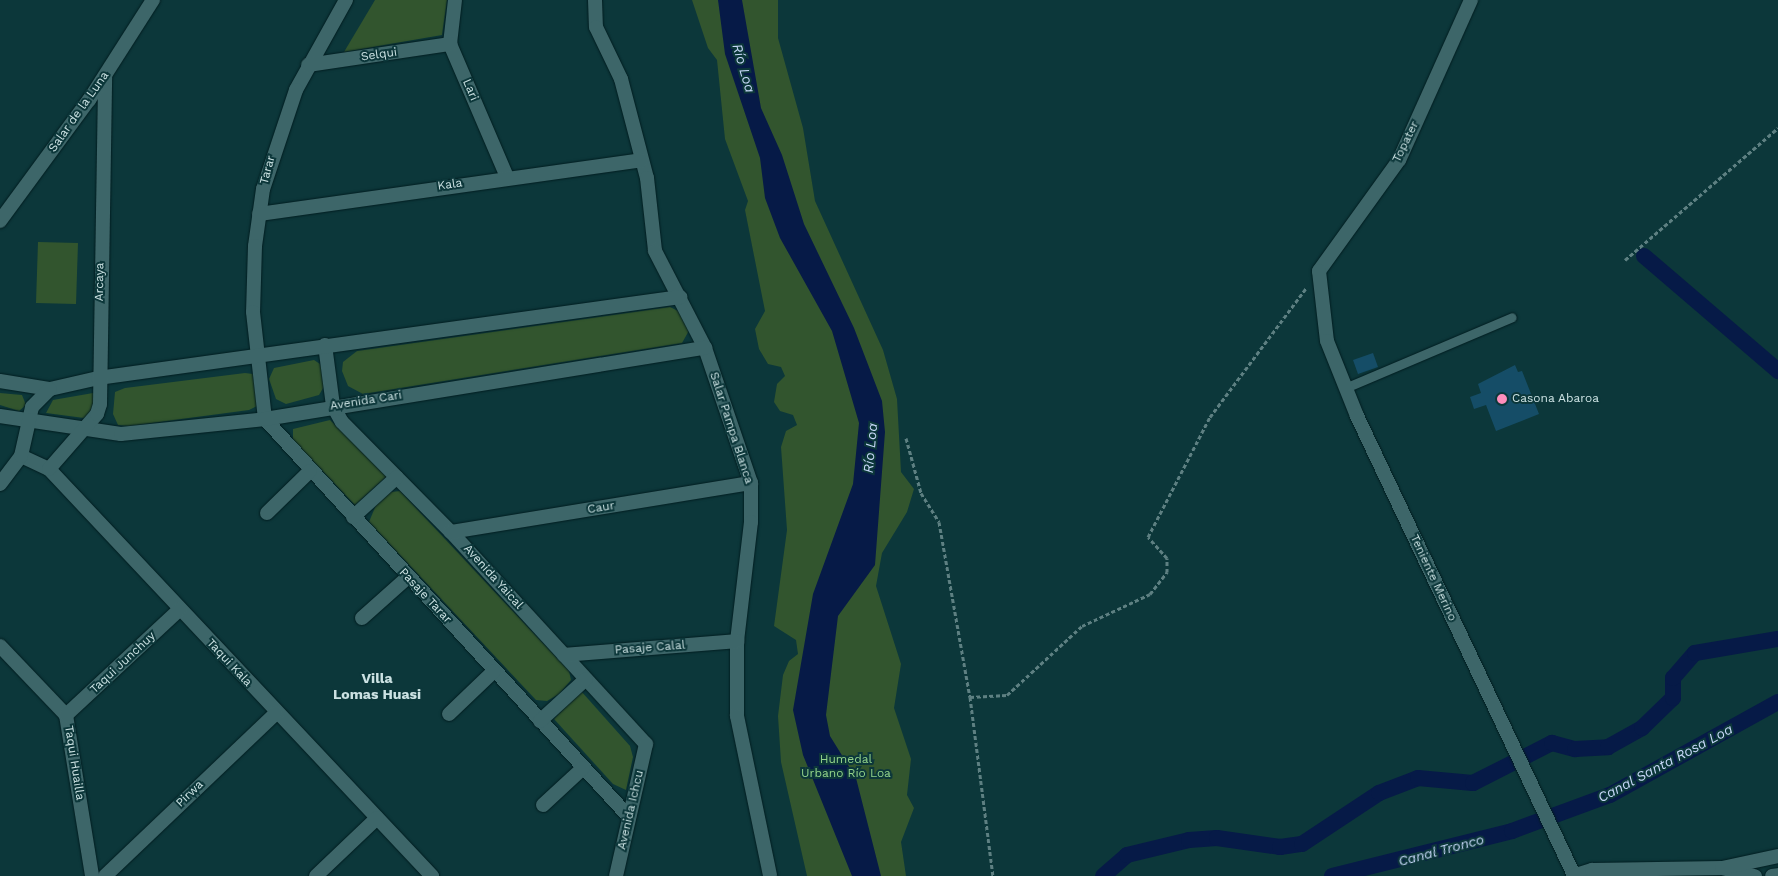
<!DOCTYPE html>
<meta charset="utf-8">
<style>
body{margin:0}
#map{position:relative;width:1778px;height:876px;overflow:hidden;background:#0c373a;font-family:"Work Sans",sans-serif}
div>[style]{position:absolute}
.green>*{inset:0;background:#32552e}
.water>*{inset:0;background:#061a47}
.canal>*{height:16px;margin:-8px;padding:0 8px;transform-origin:8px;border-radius:8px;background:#061a47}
.building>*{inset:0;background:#154d67}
.path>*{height:3px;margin-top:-1.5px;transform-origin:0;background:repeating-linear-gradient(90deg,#5e8082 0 4px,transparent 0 6.5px)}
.roads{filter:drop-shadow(0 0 1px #001d20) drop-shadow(0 0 1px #001d20)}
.service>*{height:9px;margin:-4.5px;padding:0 4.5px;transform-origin:4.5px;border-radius:4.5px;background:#3d6669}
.minor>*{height:14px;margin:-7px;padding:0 7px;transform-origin:7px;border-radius:7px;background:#3d6669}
.tertiary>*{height:14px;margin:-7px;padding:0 7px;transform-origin:7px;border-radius:7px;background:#3d6669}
.dots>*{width:14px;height:14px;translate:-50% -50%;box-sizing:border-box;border:2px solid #0c373a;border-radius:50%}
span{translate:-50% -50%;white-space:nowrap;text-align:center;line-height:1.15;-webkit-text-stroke:4px #0c373a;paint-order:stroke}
.street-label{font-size:12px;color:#cce2e3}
.poi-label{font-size:12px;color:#cce2e3}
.left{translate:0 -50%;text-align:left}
.park-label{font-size:12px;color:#93d38a}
.water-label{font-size:14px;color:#c7d8f8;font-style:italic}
.neighbourhood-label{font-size:14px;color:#cce2e3;font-weight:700}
</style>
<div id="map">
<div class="green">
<i style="clip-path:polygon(375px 0,447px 0,442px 35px,344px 52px)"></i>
<i style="clip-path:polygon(692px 0,778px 0,778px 38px,803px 128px,815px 201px,883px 350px,897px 399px,901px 472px,914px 489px,907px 512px,882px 553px,876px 586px,901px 664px,894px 708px,911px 759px,907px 795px,914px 808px,901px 842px,906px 876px,807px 876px,781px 762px,778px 716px,783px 675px,789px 661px,798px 654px,796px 640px,774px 626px,787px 530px,781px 447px,786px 431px,797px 425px,793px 415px,780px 411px,774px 402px,777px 384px,785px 376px,781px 367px,768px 364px,759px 349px,755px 329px,765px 311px,745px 210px,748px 201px,725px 139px,717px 60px,708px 48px)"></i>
<i style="clip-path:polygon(38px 242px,78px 243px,76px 304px,36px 303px)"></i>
<i style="clip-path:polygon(670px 307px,682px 313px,691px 327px,682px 343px,363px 394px,348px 386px,342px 371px,343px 362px,357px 351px)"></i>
<i style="clip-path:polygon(314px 360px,320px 364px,326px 383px,319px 395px,286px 404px,276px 399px,269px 379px,274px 368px)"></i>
<i style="clip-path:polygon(245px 373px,253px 374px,257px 406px,249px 410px,129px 426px,118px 425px,113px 414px,115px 392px,125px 388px)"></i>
<i style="clip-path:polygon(0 393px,22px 395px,26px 405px,19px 411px,0 405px)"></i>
<i style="clip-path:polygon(93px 393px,97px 395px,91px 412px,84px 418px,46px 413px,53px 400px)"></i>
<i style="clip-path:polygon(330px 420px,387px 476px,355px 505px,293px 440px,293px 429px)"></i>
<i style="clip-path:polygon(400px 491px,569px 671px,571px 680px,559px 694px,547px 701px,536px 700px,369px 522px,376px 505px,391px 492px)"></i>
<i style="clip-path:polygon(581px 691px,630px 746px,633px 757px,626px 790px,613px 784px,554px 719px)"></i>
</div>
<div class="water">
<i style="clip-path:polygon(718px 0,742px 0,761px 108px,782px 155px,804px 224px,854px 328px,882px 401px,885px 432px,875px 565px,838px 616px,826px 715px,830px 736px,856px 778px,881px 876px,852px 876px,803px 755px,793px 710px,813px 594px,853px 484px,859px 423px,832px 331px,780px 238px,765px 198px,760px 158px,725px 54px)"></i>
</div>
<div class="canal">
<i style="left:1644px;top:256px;width:177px;rotate:40.6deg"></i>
<i style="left:1103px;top:876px;width:32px;rotate:-41deg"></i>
<i style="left:1127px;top:855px;width:64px;rotate:-13.6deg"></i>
<i style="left:1189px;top:840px;width:28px;rotate:-4deg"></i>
<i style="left:1217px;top:838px;width:64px;rotate:8.1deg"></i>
<i style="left:1280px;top:847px;width:22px;rotate:-8deg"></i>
<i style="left:1302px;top:844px;width:92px;rotate:-33.5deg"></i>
<i style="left:1379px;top:793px;width:42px;rotate:-21deg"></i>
<i style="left:1418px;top:778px;width:55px;rotate:5.2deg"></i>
<i style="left:1473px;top:783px;width:89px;rotate:-26.9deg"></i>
<i style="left:1552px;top:743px;width:24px;rotate:15deg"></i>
<i style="left:1575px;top:749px;width:33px;rotate:-3deg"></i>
<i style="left:1608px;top:747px;width:39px;rotate:-29deg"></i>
<i style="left:1642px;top:728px;width:43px;rotate:-44.1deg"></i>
<i style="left:1673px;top:698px;width:20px;rotate:-90deg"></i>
<i style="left:1673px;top:678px;width:33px;rotate:-49deg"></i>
<i style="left:1695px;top:653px;width:84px;rotate:-9.6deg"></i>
<i style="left:1332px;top:876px;width:186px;rotate:-14deg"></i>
<i style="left:1512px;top:831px;width:104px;rotate:-20.2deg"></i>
<i style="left:1610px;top:795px;width:192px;rotate:-29deg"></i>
</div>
<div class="building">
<i style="clip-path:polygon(1373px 353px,1378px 367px,1358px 374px,1353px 360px)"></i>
<i style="clip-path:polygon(1515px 365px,1518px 372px,1522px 371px,1539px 414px,1496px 431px,1486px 405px,1474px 409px,1470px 397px,1481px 393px,1478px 384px)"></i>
</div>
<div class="path">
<i style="left:1625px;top:260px;width:202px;rotate:-40.8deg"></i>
<i style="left:906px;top:438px;width:57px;rotate:74.7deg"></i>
<i style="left:921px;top:493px;width:34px;rotate:58deg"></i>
<i style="left:939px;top:522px;width:178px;rotate:80deg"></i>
<i style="left:970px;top:697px;width:180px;rotate:82.7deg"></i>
<i style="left:970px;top:697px;width:37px;rotate:-3deg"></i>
<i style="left:1007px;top:695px;width:102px;rotate:-42.6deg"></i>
<i style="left:1082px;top:626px;width:75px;rotate:-25.2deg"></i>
<i style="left:1150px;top:594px;width:28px;rotate:-52deg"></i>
<i style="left:1167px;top:572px;width:14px;rotate:-90deg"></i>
<i style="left:1167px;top:558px;width:28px;rotate:-132deg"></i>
<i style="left:1148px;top:537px;width:135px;rotate:-62.7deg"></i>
<i style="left:1210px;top:417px;width:162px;rotate:-53.3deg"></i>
</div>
<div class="roads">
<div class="service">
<i style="left:1345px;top:388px;width:181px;rotate:-23deg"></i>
</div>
<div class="minor">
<i style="left:346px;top:0;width:103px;rotate:119.1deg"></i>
<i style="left:296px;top:90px;width:104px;rotate:108.4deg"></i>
<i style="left:263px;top:189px;width:58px;rotate:98deg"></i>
<i style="left:255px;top:246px;width:66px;rotate:91.7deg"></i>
<i style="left:253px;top:312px;width:108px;rotate:83.6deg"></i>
<i style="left:265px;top:419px;width:539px;rotate:47.55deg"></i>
<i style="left:455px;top:0;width:44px;rotate:96.5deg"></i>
<i style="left:450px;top:44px;width:145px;rotate:66.8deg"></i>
<i style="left:595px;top:0;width:27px;rotate:88deg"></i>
<i style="left:596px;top:27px;width:58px;rotate:64.3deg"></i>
<i style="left:621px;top:79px;width:102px;rotate:75.3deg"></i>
<i style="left:647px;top:178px;width:73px;rotate:83.7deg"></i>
<i style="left:655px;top:251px;width:109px;rotate:62.7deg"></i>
<i style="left:705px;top:348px;width:143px;rotate:71.2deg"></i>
<i style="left:751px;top:483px;width:39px;rotate:90deg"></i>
<i style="left:751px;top:522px;width:120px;rotate:96.7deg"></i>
<i style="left:737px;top:641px;width:75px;rotate:90deg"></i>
<i style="left:737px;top:716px;width:163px;rotate:78.3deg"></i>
<i style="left:1471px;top:0;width:175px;rotate:114.2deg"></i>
<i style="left:1399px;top:160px;width:137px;rotate:125.8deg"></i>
<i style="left:1319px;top:271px;width:70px;rotate:83.5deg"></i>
<i style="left:1327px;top:341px;width:81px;rotate:68.2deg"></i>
<i style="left:1357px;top:416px;width:505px;rotate:64.7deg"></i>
<i style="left:308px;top:65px;width:144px;rotate:-8.4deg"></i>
<i style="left:259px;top:214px;width:386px;rotate:-8deg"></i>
<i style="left:325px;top:345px;width:62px;rotate:82.5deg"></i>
<i style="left:333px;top:406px;width:18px;rotate:61deg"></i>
<i style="left:342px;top:422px;width:155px;rotate:45.3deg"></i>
<i style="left:451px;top:532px;width:288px;rotate:47.4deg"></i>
<i style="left:646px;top:744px;width:135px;rotate:102.8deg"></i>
<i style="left:0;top:381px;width:51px;rotate:9.1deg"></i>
<i style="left:50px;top:389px;width:49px;rotate:-12.9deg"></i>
<i style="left:98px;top:378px;width:588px;rotate:-7.92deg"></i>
<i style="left:0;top:416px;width:122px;rotate:8.5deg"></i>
<i style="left:121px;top:434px;width:145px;rotate:-5.9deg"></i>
<i style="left:265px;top:419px;width:446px;rotate:-9.2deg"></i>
<i style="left:21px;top:456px;width:31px;rotate:25deg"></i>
<i style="left:49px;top:469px;width:559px;rotate:46.74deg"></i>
<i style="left:49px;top:469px;width:73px;rotate:-48.9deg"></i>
<i style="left:97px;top:414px;width:10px;rotate:-73deg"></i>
<i style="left:100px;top:404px;width:327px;rotate:-89.1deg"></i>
<i style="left:0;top:484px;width:35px;rotate:-53deg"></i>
<i style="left:21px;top:456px;width:50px;rotate:-77.3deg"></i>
<i style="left:32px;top:407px;width:25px;rotate:-45deg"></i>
<i style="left:267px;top:513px;width:60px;rotate:-44.3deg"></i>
<i style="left:353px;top:517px;width:59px;rotate:-42.3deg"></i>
<i style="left:451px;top:532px;width:304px;rotate:-9.3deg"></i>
<i style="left:362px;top:618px;width:62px;rotate:-41.7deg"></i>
<i style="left:0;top:646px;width:95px;rotate:46.3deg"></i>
<i style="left:66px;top:715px;width:163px;rotate:80.8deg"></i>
<i style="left:564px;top:655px;width:174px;rotate:-4.6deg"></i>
<i style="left:449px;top:714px;width:62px;rotate:-43.7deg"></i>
<i style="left:66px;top:715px;width:154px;rotate:-42.9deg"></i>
<i style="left:540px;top:721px;width:62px;rotate:-42.4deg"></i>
<i style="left:543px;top:805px;width:54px;rotate:-42.8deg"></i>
<i style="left:1722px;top:868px;width:34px;rotate:14deg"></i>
<i style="left:105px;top:876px;width:236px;rotate:-43.6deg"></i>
<i style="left:316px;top:876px;width:84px;rotate:-43.6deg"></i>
<i style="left:1772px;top:876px;width:6px;rotate:-9deg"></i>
</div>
<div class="tertiary">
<i style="left:0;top:221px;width:150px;rotate:-53.7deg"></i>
<i style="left:89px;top:100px;width:119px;rotate:-57.4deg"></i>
<i style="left:1573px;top:876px;width:20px;rotate:-18deg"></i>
<i style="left:1592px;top:870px;width:130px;rotate:-0.9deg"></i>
<i style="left:1722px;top:868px;width:57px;rotate:-12.1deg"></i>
</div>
</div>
<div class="dots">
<i style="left:1502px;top:399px;background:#fe8ebc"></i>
</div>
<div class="street-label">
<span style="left:379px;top:55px;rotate:-8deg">Selqui</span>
<span style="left:470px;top:90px;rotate:67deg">Lari</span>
<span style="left:79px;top:112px;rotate:-55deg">Salar de la Luna</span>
<span style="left:1406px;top:142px;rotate:-64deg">Topater</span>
<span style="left:268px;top:170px;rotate:-75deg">Tarar</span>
<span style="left:450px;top:185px;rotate:-8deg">Kala</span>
<span style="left:100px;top:282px;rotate:-89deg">Arcaya</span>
<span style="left:366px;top:401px;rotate:-9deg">Avenida Cari</span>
<span style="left:731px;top:428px;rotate:72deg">Salar Pampa Blanca</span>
<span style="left:601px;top:508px;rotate:-9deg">Caur</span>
<span style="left:493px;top:577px;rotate:48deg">Avenida Yaical</span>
<span style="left:1433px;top:578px;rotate:65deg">Teniente Merino</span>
<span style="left:425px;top:596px;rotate:47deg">Pasaje Tarar</span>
<span style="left:650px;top:648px;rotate:-4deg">Pasaje Calal</span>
<span style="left:123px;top:663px;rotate:-43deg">Taqui Junchuy</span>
<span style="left:229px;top:663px;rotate:47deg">Taqui Kala</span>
<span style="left:74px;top:763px;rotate:81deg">Taqui Huailla</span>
<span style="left:190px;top:794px;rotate:-44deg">Pirwa</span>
<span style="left:631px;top:810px;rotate:-77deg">Avenida Ichcu</span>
</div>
<div class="poi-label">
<span class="left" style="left:1512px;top:399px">Casona Abaroa</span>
</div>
<div class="park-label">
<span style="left:846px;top:767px">Humedal<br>Urbano Río Loa</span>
</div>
<div class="water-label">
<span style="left:744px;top:68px;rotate:74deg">Río Loa</span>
<span style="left:870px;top:448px;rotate:-85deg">Río Loa</span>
<span style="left:1665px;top:763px;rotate:-28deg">Canal Santa Rosa Loa</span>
<span style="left:1441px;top:850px;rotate:-15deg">Canal Tronco</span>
</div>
<div class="neighbourhood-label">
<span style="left:377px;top:686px">Villa<br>Lomas Huasi</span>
</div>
</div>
